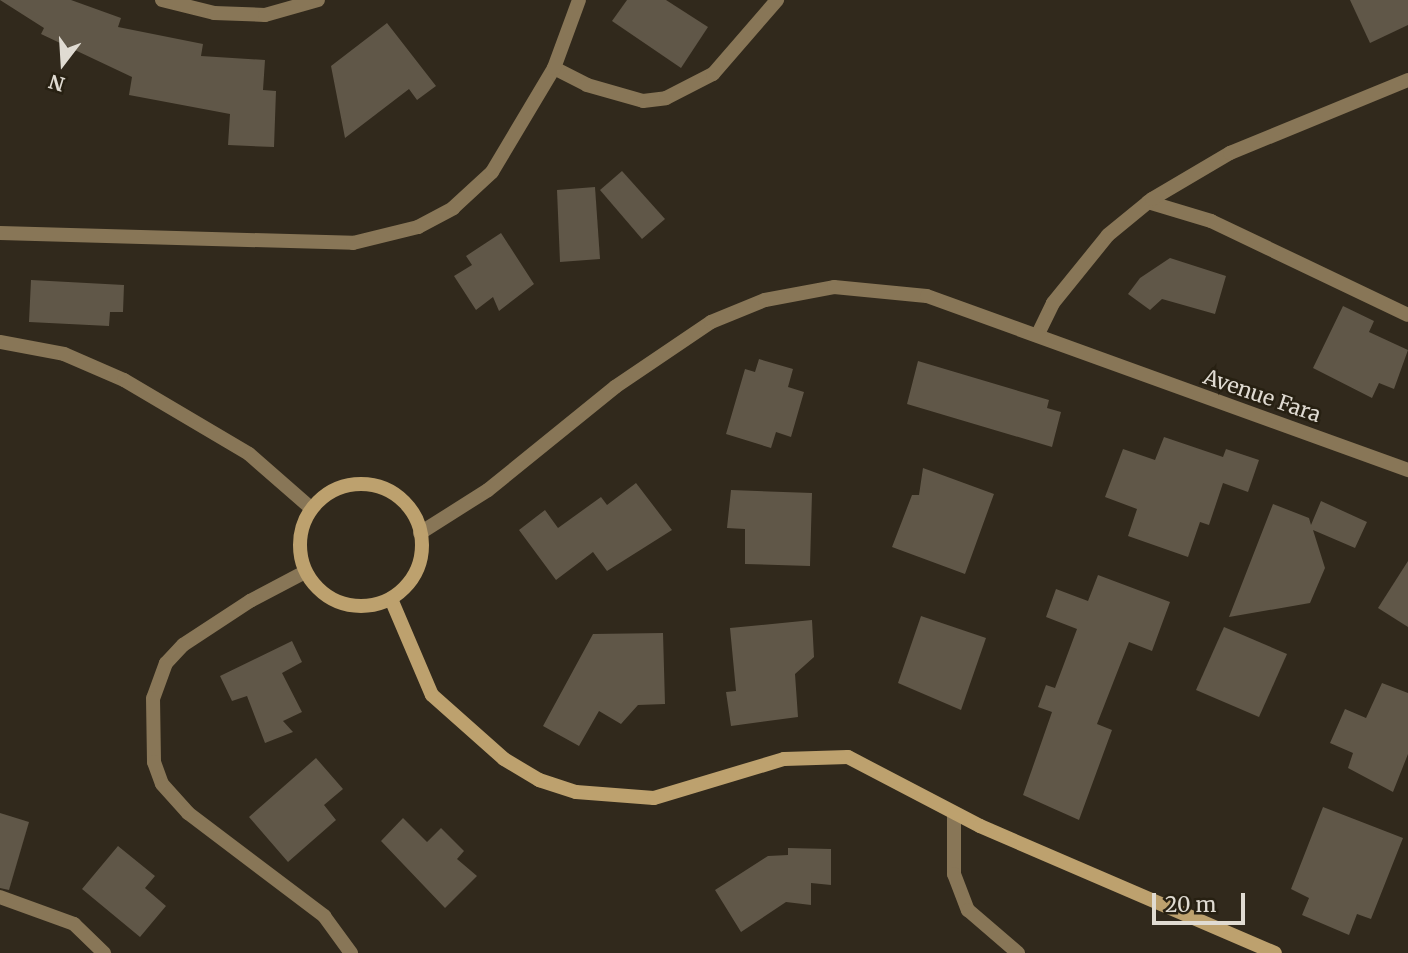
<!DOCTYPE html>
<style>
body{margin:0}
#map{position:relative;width:1408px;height:953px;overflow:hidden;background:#31291c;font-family:Merriweather,serif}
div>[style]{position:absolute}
.building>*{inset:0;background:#605748}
.minor>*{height:14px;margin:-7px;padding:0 7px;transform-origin:7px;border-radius:7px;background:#887657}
.secondary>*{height:14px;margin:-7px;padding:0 7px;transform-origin:7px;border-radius:7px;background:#bda16e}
.secondary>.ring{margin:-7px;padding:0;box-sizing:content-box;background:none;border:14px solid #bda16e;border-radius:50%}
span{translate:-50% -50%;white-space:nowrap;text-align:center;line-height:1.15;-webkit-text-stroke:5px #272012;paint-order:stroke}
.street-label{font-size:21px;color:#e0dbd2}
.north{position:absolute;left:28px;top:28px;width:70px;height:70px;-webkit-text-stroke:5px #272012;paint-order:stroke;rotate:197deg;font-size:19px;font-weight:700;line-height:28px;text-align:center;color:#e0dbd2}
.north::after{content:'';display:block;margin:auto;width:24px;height:32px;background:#e0dbd2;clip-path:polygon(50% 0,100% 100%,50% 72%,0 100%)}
.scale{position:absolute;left:1152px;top:893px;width:93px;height:32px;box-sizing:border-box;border:4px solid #e0dbd2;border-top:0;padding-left:9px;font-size:21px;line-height:24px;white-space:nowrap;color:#e0dbd2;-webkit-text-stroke:5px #272012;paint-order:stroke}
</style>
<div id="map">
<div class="building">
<i style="clip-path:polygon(0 0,71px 0,121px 18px,118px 27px,203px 44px,201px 56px,265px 60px,263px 90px,276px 91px,274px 147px,228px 145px,230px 114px,129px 95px,132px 77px,41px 34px,44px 28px)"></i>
<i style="clip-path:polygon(627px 0,666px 0,708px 27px,681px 68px,612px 21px)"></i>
<i style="clip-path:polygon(1350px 0,1408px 0,1408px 25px,1370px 43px)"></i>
<i style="clip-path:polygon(387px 23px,436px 86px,417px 100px,409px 89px,345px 138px,331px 66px)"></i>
<i style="clip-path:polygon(622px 171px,665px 219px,642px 239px,600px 190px)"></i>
<i style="clip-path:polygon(595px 187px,600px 259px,560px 262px,557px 190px)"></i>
<i style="clip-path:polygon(501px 233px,534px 284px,499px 311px,493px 297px,476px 310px,454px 276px,472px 265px,466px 256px)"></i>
<i style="clip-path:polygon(1170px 258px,1226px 276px,1215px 314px,1162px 299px,1150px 310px,1128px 294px,1140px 278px)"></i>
<i style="clip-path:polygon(31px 280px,124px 285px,123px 312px,110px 312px,109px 326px,29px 322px)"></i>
<i style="clip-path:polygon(1343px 306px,1374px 321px,1369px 332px,1408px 350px,1394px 389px,1379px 383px,1372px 398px,1313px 368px)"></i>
<i style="clip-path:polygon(759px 359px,793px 369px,788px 387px,804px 392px,791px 437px,776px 432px,771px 448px,726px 434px,745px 369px,755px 372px)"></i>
<i style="clip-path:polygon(918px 361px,1049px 400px,1047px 408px,1061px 412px,1052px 447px,907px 404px)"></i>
<i style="clip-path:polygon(1164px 437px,1223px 457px,1226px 449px,1259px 460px,1248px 492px,1223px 483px,1209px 525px,1200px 522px,1188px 557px,1128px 536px,1137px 509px,1105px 497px,1123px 449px,1155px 460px)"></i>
<i style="clip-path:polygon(923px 468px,994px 494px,965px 574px,892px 547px,912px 495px,919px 495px)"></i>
<i style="clip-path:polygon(636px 483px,672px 530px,607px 571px,593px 552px,556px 580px,519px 530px,545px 510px,558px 528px,601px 497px,607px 505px)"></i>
<i style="clip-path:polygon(731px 490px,812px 493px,810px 566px,745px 564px,745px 529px,727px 528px)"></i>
<i style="clip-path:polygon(1321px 501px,1367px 522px,1355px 548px,1313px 530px,1325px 568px,1310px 603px,1229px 617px,1273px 504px,1309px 518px,1311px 525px)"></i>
<i style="clip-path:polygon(1408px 561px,1408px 627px,1378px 608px)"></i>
<i style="clip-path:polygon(1098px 575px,1170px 602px,1152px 651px,1129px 642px,1097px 724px,1112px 730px,1079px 820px,1023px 795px,1052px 712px,1038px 707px,1046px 685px,1055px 688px,1077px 629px,1046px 617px,1056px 589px,1088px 601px)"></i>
<i style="clip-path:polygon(921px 616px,986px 638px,961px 710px,898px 683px)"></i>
<i style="clip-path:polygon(812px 620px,814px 657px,795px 674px,798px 717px,731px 726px,726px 692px,736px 691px,730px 628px)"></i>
<i style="clip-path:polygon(1224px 627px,1287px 654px,1259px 717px,1196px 690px)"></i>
<i style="clip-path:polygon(663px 633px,665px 704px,638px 705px,621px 724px,599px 711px,579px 746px,543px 726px,593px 634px)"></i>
<i style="clip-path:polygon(292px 641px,302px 662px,282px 673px,302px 712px,283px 721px,293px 732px,265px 743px,247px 696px,232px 701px,220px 676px)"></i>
<i style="clip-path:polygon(1382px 683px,1408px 693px,1408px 754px,1393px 792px,1348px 768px,1353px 753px,1330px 743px,1345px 709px,1366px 718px)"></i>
<i style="clip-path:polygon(316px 758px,343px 789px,324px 805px,336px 820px,288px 862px,249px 817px)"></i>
<i style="clip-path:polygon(1323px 807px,1403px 838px,1371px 919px,1357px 914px,1349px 935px,1302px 915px,1309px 898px,1291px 889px)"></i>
<i style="clip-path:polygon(0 813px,29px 822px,9px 890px,0 888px)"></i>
<i style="clip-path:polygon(403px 818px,427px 842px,441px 828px,464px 851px,457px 859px,477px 876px,445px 908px,381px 841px)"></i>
<i style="clip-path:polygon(118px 846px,155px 876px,145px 888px,166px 906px,140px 937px,82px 889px)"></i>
<i style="clip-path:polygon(788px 848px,831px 849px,831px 885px,811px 883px,811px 905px,786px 902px,741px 932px,715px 890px,768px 856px,788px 855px)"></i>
</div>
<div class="minor">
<i style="left:162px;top:0;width:54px;rotate:14deg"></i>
<i style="left:214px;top:13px;width:51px;rotate:2.2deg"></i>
<i style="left:265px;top:15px;width:55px;rotate:-15.8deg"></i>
<i style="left:554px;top:68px;width:37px;rotate:27deg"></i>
<i style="left:587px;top:85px;width:58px;rotate:15.9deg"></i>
<i style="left:643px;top:101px;width:23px;rotate:-7deg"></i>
<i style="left:666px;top:98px;width:53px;rotate:-27.1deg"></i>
<i style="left:713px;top:74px;width:98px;rotate:-49.1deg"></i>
<i style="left:1148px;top:202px;width:66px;rotate:16.8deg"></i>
<i style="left:1211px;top:221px;width:218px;rotate:25.5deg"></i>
<i style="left:0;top:233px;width:353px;rotate:1.6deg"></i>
<i style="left:353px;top:243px;width:67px;rotate:-13.8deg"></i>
<i style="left:418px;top:227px;width:40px;rotate:-28deg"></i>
<i style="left:453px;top:208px;width:53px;rotate:-42.7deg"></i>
<i style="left:492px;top:172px;width:121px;rotate:-59.2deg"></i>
<i style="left:554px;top:68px;width:72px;rotate:-69.8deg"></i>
<i style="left:1038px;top:334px;width:34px;rotate:-64deg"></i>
<i style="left:1053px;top:303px;width:87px;rotate:-51deg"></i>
<i style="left:1108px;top:235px;width:57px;rotate:-39.3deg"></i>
<i style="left:1152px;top:199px;width:91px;rotate:-30.5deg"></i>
<i style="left:1230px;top:153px;width:192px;rotate:-22.3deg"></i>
<i style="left:0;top:342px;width:65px;rotate:10.6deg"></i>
<i style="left:64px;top:354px;width:65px;rotate:23.4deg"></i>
<i style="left:124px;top:380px;width:145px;rotate:30.6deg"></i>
<i style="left:249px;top:454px;width:82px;rotate:41.1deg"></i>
<i style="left:420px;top:533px;width:80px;rotate:-32.3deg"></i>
<i style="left:488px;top:490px;width:164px;rotate:-39deg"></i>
<i style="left:615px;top:387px;width:116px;rotate:-34.1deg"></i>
<i style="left:711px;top:322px;width:58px;rotate:-22.2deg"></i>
<i style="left:765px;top:300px;width:70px;rotate:-10.7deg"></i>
<i style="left:834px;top:287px;width:93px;rotate:5.5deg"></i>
<i style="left:927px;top:296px;width:512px;rotate:19.89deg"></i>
<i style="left:305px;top:572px;width:62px;rotate:152.2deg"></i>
<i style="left:250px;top:601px;width:80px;rotate:146.7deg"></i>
<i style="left:183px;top:645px;width:25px;rotate:133deg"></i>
<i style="left:166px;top:663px;width:37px;rotate:110deg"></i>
<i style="left:153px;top:698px;width:64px;rotate:89.1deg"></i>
<i style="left:154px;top:762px;width:23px;rotate:70deg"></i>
<i style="left:162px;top:784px;width:39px;rotate:48deg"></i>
<i style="left:188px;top:813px;width:171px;rotate:37.1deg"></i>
<i style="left:324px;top:916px;width:46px;rotate:53.9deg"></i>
<i style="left:954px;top:814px;width:60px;rotate:90deg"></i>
<i style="left:954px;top:874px;width:39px;rotate:69deg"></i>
<i style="left:968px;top:910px;width:66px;rotate:40.7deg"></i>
<i style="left:0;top:897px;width:79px;rotate:20deg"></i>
<i style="left:74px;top:924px;width:42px;rotate:44deg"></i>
</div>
<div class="secondary">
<i class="ring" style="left:300px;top:484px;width:108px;height:108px"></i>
<i style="left:391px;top:599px;width:104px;rotate:66.9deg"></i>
<i style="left:432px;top:695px;width:96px;rotate:41.6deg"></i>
<i style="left:504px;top:759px;width:41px;rotate:31deg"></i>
<i style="left:539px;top:780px;width:39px;rotate:18deg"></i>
<i style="left:576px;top:792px;width:78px;rotate:4.4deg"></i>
<i style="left:654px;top:798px;width:136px;rotate:-16.7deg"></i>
<i style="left:784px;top:759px;width:64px;rotate:-1.8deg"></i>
<i style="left:848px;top:757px;width:149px;rotate:27.6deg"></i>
<i style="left:980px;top:826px;width:321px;rotate:23.3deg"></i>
</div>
<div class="street-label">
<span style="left:1262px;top:396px;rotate:19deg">Avenue Fara</span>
</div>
<div class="north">N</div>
<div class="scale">20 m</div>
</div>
